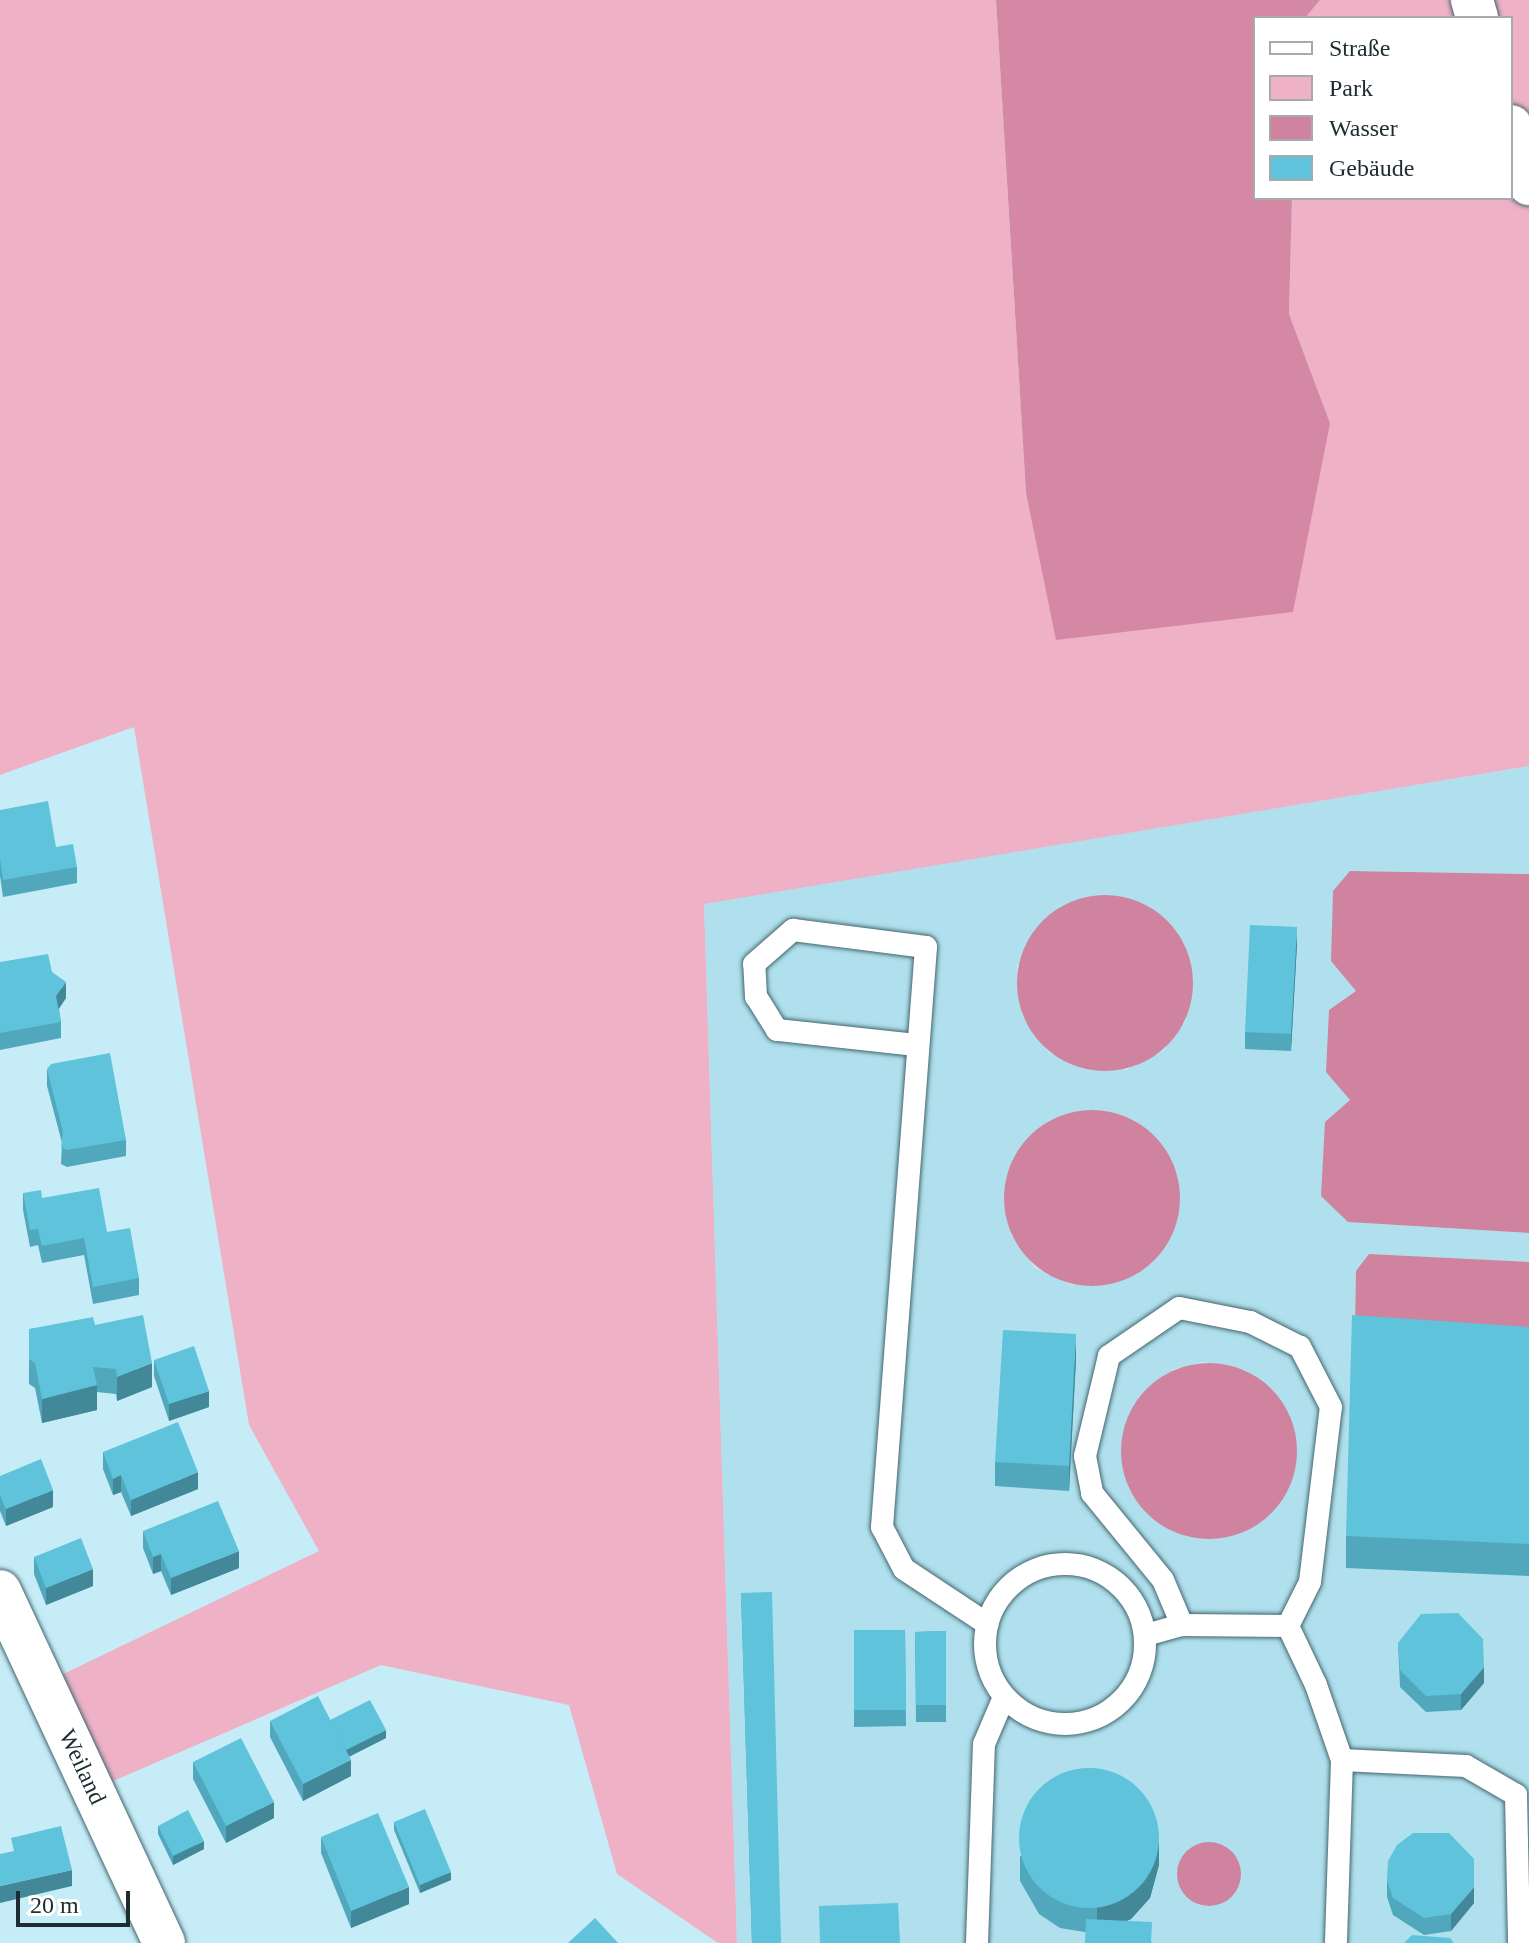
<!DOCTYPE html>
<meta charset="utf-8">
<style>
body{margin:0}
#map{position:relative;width:1529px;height:1943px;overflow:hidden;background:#c6edf7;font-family:"Times New Roman",serif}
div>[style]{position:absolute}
.built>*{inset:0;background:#b0e0ed}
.green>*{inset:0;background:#eeb1c6}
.forest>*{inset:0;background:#d588a4}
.water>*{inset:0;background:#d0839f}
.round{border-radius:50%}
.roads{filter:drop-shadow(0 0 2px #446770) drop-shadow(0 0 2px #446770)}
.service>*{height:22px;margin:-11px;padding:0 11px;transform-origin:11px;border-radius:11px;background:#fff}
.service>.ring{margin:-11px;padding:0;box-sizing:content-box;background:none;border:22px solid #fff;border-radius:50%}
.minor>*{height:42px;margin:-21px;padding:0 21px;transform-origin:21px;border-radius:21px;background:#fff}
.wall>*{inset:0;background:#51a8bc}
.shaded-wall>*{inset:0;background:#428899}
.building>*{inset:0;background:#5ec3db}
span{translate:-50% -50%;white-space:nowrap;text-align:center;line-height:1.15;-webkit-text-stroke:6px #fff;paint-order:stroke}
.street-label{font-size:24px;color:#1d2c30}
.legend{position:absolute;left:1253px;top:16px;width:260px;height:184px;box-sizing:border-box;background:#fff;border:2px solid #a5abac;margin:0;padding:10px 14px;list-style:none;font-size:24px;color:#1d2c30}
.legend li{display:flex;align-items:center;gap:16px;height:40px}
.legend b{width:40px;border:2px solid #a5abac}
.scale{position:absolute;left:16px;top:1891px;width:114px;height:36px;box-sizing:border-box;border:4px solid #1d2c30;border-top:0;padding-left:10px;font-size:24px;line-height:28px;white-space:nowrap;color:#1d2c30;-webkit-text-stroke:6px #fff;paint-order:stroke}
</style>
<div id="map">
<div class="built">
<i style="clip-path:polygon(evenodd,1529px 766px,1529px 874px,1350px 871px,1356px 991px,1348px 1222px,1529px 1233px,1529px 1262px,1369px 1254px,1529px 1359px,1529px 1943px,737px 1943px,704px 903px,1529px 766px,1017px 964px,1186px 1020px,1163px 1051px,1126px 1070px,1049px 1053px,1022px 1016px,1017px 964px,1529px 766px,1009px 1232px,1074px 1286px,1035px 1268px,1009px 1232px,1529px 766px,1203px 1362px,1249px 1371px,1170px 1370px,1203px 1362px)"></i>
</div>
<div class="green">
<i style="clip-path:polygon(0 0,996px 0,1026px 493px,1057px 640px,1330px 423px,1289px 314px,1292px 198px,1511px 198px,1511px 18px,1305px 18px,1320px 0,1529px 0,1529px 766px,704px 904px,737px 1943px,718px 1943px,617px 1874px,569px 1705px,381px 1665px,111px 1782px,57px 1677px,319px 1551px,249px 1425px,134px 727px,0 775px)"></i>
</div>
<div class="forest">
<i style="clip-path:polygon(996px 0,1320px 0,1305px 18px,1255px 18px,1255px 198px,1292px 198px,1289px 314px,1330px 423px,1293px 612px,1056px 640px,1026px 493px)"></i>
</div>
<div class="water">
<i style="clip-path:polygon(1350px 871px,1529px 874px,1529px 1233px,1348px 1222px,1321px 1196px,1325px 1122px,1350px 1100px,1326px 1072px,1329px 1010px,1356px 991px,1331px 961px,1333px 891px)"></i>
<i class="round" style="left:1017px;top:895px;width:176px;height:176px"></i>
<i class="round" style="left:1004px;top:1110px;width:176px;height:176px"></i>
<i style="clip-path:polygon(1369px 1254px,1529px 1262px,1529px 1359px,1355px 1329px,1356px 1271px)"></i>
<i class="round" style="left:1121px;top:1363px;width:176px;height:176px"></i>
<i class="round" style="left:1177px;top:1842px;width:64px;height:64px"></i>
</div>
<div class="roads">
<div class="service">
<i style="left:916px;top:1045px;width:140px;rotate:-173.8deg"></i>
<i style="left:777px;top:1030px;width:39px;rotate:-122deg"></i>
<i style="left:756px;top:997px;width:33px;rotate:-93deg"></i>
<i style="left:754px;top:964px;width:52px;rotate:-41.1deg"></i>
<i style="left:793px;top:930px;width:134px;rotate:7.3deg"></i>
<i style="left:926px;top:947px;width:582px;rotate:94.34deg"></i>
<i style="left:882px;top:1527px;width:47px;rotate:62.4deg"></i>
<i style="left:904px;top:1569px;width:100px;rotate:33.5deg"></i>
<i class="ring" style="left:985px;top:1564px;width:138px;height:138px"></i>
<i style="left:1288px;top:1626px;width:65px;rotate:64.6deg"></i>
<i style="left:1316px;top:1685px;width:79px;rotate:70.9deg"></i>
<i style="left:1342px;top:1760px;width:183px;rotate:91.9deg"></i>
<i style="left:1146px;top:1635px;width:37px;rotate:-16deg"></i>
<i style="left:1182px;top:1625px;width:106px;rotate:0.5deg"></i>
<i style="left:1288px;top:1626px;width:49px;rotate:-63.4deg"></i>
<i style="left:1310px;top:1582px;width:176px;rotate:-83.2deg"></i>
<i style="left:1331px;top:1407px;width:68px;rotate:-117.3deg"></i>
<i style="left:1300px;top:1347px;width:56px;rotate:-153.4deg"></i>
<i style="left:1250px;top:1322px;width:72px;rotate:-168.8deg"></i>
<i style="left:1179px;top:1308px;width:85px;rotate:145.6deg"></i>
<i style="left:1109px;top:1356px;width:103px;rotate:103.5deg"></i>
<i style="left:1085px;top:1456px;width:38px;rotate:79deg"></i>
<i style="left:1092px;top:1493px;width:112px;rotate:50.8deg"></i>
<i style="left:1163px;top:1580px;width:49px;rotate:67.1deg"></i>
<i style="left:1342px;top:1760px;width:124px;rotate:2.8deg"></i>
<i style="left:1466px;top:1766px;width:58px;rotate:30.1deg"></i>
<i style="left:1516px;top:1795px;width:148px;rotate:88.8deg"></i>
<i style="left:977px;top:1943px;width:199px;rotate:-88deg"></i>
<i style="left:984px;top:1744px;width:51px;rotate:-66.9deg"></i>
</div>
<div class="minor">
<i style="left:1472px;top:0;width:19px;rotate:74deg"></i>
<i style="left:1511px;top:126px;width:61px;rotate:72.8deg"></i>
<i style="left:0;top:1591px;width:388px;rotate:65deg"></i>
</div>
</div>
<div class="wall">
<i style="clip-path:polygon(0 810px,56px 847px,77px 867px,77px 883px,3px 897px,0 876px)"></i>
<i style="clip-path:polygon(1297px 944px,1291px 1051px,1245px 1049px,1245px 1032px)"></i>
<i style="clip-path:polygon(0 962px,52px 972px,66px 998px,59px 1009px,61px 1022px,61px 1038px,0 1050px)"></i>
<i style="clip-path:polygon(47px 1069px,126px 1140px,126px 1156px,67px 1167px,61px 1164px,62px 1143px,47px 1086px)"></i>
<i style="clip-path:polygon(23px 1193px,107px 1232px,139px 1278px,139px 1295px,93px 1304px,84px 1255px,42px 1263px,38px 1245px,30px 1247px,23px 1210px)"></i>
<i style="clip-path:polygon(95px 1325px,152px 1387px,117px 1401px,116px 1394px,97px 1392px,97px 1410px,42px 1423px,35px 1388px,29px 1384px,29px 1329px)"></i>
<i style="clip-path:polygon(1529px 1327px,1529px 1576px,1346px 1568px,1346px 1536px)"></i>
<i style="clip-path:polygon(1076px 1359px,1069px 1491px,995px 1486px,995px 1462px)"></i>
<i style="clip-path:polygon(154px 1360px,209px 1407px,169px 1421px,154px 1376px)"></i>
<i style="clip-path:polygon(103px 1452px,198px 1489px,131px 1516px,121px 1492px,113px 1495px,103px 1469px)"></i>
<i style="clip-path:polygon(0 1476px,53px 1507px,6px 1526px,0 1511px)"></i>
<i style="clip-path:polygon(143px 1531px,239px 1568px,171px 1595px,161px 1571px,153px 1574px,143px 1548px)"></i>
<i style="clip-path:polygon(34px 1557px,93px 1586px,46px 1605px,34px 1574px)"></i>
<i style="clip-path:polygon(741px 1593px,781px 1943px,752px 1943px)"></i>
<i style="clip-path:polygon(854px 1630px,905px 1630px,906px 1726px,854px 1727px)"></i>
<i style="clip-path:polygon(946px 1631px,946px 1722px,916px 1722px,915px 1632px)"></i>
<i style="clip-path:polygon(1398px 1643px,1484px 1683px,1461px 1710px,1426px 1712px,1400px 1687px)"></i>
<i style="clip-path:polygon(330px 1720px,386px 1738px,349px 1757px,351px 1776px,303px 1801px,270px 1737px,270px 1721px)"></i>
<i style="clip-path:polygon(193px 1762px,274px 1818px,226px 1843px,193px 1779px)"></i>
<i style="clip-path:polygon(394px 1822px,451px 1880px,420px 1893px,394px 1830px)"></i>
<i style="clip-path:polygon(158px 1826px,204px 1849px,173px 1865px,158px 1834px)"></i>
<i style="clip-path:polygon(321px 1837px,409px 1904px,351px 1928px,321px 1853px)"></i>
<i style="clip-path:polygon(1020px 1856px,1159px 1865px,1150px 1898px,1131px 1919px,1127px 1921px,1152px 1943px,1060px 1928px,1039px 1914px,1020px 1881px)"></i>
<i style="clip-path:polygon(1387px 1880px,1474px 1903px,1451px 1931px,1424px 1935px,1393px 1915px,1387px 1897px)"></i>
</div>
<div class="shaded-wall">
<i style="clip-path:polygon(1297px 927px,1297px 944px,1291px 1051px,1291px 1034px)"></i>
<i style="clip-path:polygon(66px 982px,66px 998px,56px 1012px,56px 996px)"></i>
<i style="clip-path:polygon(1076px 1334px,1076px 1359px,1069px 1491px,1069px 1466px)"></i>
<i style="clip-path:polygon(152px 1363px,152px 1387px,117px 1401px,117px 1377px)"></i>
<i style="clip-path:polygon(97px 1385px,97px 1410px,42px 1423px,42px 1399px)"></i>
<i style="clip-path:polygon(209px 1391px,209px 1407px,169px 1421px,169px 1404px)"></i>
<i style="clip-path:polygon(198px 1472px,198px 1489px,131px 1516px,131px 1500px)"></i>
<i style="clip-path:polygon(121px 1475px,121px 1492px,113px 1495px,113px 1479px)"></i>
<i style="clip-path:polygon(53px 1490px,53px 1507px,6px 1526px,6px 1509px)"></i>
<i style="clip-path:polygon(239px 1551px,239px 1568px,171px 1595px,171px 1578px)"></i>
<i style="clip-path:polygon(161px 1554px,161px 1571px,153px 1574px,153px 1557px)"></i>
<i style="clip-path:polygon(93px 1569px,93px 1586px,46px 1605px,46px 1588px)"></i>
<i style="clip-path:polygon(1484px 1667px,1484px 1683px,1461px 1710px,1461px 1694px)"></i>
<i style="clip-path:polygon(386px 1730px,386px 1738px,342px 1760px,342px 1752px)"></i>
<i style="clip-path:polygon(351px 1760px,351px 1776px,303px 1801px,303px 1784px)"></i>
<i style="clip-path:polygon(274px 1802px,274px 1818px,226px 1843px,226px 1826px)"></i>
<i style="clip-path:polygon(204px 1841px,204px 1849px,173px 1865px,173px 1856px)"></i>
<i style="clip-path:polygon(1159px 1841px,1159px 1865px,1150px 1898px,1131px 1919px,1097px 1933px,1097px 1908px)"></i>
<i style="clip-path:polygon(72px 1870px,72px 1886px,0 1903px,0 1886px)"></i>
<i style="clip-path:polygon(451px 1872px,451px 1880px,420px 1893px,420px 1885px)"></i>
<i style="clip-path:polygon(409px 1887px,409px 1904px,351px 1928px,351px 1911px)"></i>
<i style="clip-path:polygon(1474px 1887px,1474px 1903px,1451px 1931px,1451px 1914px)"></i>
</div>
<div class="building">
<i style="clip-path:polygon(48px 801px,56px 847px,73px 844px,77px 867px,3px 880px,0 859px,0 810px)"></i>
<i style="clip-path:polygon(1250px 925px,1297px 927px,1291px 1034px,1245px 1032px)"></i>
<i style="clip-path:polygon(48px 954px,52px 972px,66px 982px,56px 996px,61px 1022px,0 1033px,0 962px)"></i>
<i style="clip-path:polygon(110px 1053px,126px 1140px,67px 1150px,61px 1147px,63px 1132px,47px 1069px,51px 1064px)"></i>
<i style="clip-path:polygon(99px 1188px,107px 1232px,130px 1228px,139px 1278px,93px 1287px,84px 1238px,42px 1246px,38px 1229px,30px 1230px,23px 1193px,41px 1190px,42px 1198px)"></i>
<i style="clip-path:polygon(143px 1315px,152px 1363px,117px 1377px,116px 1369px,93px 1367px,97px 1385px,42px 1399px,35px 1363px,29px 1359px,29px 1329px,93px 1317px,95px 1325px)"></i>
<i style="clip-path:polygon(1352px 1315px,1529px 1327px,1529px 1544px,1346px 1536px)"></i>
<i style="clip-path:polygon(1003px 1330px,1076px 1334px,1069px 1466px,995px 1462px)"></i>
<i style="clip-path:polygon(194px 1346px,209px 1391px,169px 1404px,154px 1360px)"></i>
<i style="clip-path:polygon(178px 1422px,198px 1472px,131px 1500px,121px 1475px,113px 1479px,103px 1452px)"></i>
<i style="clip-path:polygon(41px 1459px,53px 1490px,6px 1509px,0 1495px,0 1476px)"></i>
<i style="clip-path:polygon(218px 1501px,239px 1551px,171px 1578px,161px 1554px,153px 1557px,143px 1531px)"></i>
<i style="clip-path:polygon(81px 1538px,93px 1569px,46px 1588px,34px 1557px)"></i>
<i style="clip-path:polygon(772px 1592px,781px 1943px,752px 1943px,741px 1593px)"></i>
<i style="clip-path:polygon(1458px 1613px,1483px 1639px,1484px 1667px,1461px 1694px,1426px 1696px,1400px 1670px,1398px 1643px,1421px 1614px)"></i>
<i style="clip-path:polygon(854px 1630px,905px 1630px,906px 1710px,854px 1710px)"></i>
<i style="clip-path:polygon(946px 1631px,946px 1705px,916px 1705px,915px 1632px)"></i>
<i style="clip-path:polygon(318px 1696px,351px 1760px,303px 1784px,270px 1721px)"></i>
<i style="clip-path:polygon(370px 1700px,386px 1730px,346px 1750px,330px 1720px)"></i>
<i style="clip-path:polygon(241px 1738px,274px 1802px,226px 1826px,193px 1762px)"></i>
<i class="round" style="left:1019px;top:1768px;width:140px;height:140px"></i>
<i style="clip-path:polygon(425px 1809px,451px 1872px,420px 1885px,394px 1822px)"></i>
<i style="clip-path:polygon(188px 1810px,204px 1841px,173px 1856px,158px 1826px)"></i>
<i style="clip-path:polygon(378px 1813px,409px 1887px,351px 1911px,321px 1837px)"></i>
<i style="clip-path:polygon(61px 1826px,72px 1870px,0 1886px,0 1854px,14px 1851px,11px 1838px)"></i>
<i style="clip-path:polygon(1413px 1833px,1449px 1833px,1474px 1859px,1474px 1887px,1451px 1914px,1424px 1918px,1393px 1898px,1387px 1880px,1388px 1861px,1397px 1845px)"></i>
<i style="clip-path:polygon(898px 1903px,900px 1943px,820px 1943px,819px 1906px)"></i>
<i style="clip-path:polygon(595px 1918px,618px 1943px,568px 1943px)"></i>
<i style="clip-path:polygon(1086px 1919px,1152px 1922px,1151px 1943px,1085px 1943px)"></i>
<i style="clip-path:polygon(1412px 1935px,1450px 1938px,1454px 1943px,1404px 1943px)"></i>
</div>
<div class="street-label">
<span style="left:82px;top:1767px;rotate:65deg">Weiland</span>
</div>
<ul class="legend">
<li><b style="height:10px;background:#fff"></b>Straße</li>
<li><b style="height:22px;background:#eeb1c6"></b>Park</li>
<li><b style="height:22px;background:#d0839f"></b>Wasser</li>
<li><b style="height:22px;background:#5ec3db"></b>Gebäude</li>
</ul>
<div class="scale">20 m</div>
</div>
